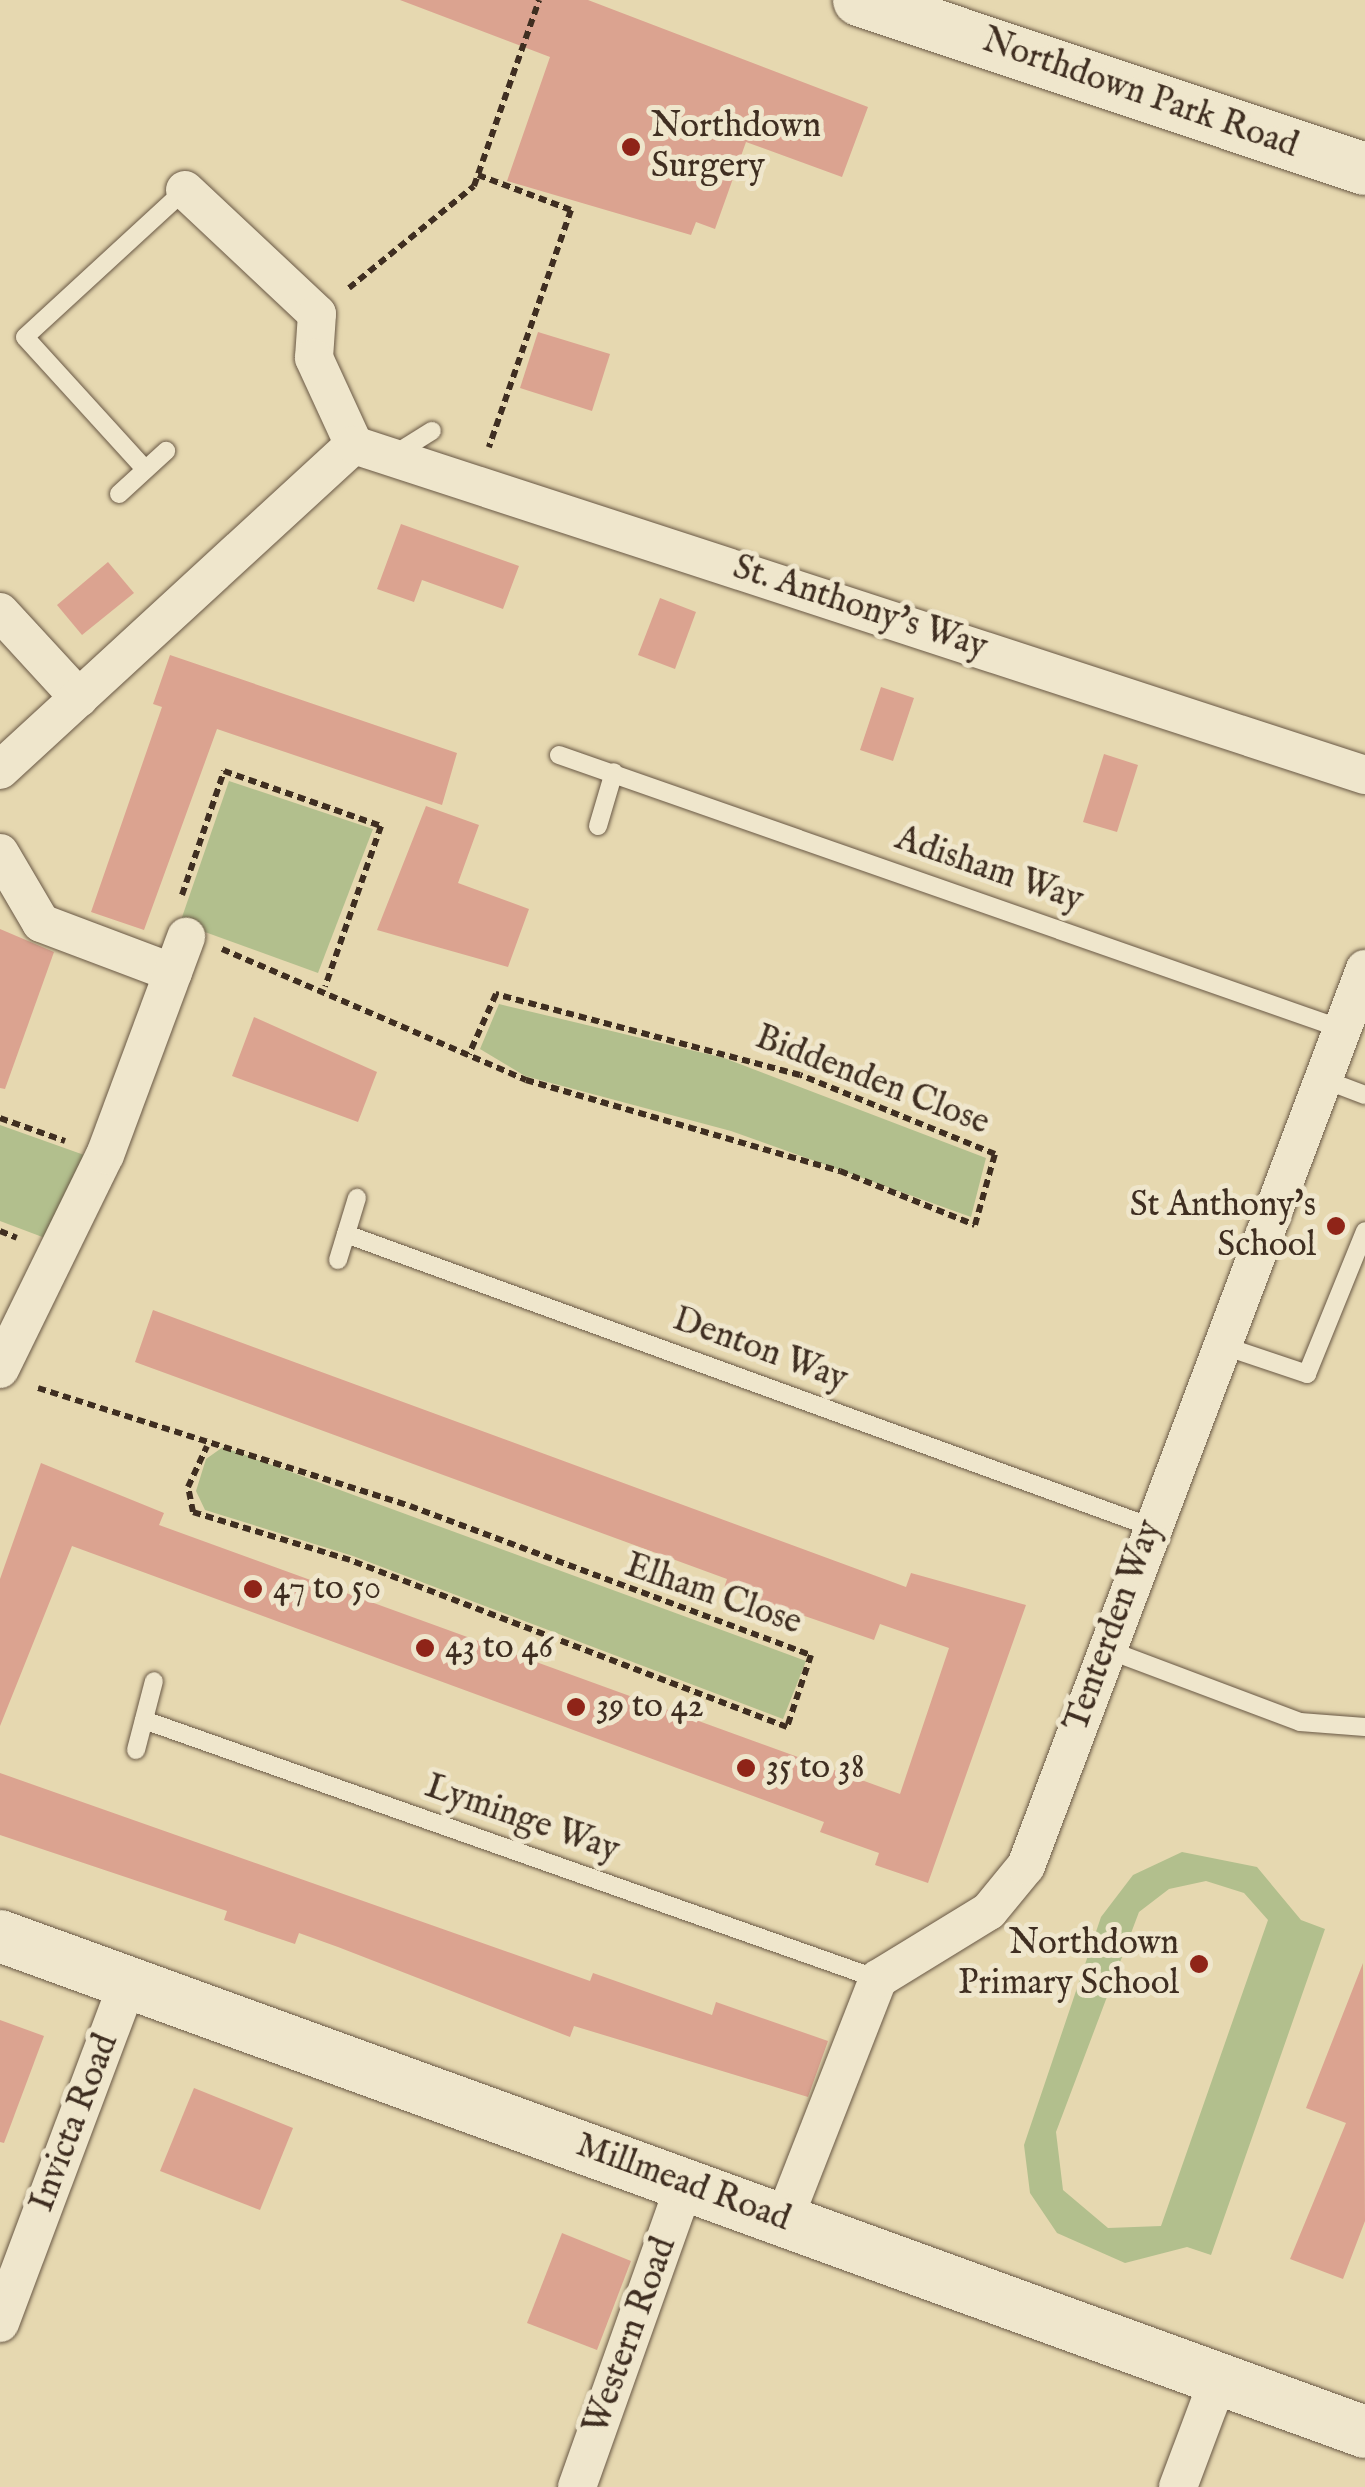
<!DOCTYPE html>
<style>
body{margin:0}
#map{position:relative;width:1365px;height:2487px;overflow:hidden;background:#e6d8b0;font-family:"IM FELL English",serif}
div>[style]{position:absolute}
.green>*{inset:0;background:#b2bf8d}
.building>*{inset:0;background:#dba390}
.path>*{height:6px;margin-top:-3px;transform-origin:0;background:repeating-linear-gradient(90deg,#3f2e21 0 8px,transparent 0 13px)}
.roads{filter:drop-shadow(0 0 2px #695845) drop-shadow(0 0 2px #695845)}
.lane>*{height:18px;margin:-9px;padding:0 9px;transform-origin:9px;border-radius:9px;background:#efe6cc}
.street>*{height:38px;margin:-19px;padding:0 19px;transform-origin:19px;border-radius:19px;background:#efe6cc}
.secondary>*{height:52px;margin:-26px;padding:0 26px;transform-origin:26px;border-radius:26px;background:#efe6cc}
.dots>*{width:28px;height:28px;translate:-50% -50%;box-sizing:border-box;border:5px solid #efe6cc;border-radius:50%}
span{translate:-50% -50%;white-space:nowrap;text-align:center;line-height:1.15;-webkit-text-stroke:10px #efe6cc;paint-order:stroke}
.street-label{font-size:35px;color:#3f2e21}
.poi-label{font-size:35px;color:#3f2e21}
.left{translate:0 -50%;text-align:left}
.right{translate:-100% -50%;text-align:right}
</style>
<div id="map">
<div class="green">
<i style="clip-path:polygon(229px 781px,373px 829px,318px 973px,180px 923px)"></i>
<i style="clip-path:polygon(499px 1004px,724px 1058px,986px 1158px,971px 1217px,731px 1131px,525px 1076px,480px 1049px)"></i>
<i style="clip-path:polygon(0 1125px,87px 1156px,45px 1238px,0 1221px)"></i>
<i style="clip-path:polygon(223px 1447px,806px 1661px,783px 1719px,353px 1556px,205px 1510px,196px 1491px,206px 1459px)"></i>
<i style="clip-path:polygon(evenodd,1182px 1852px,1257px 1867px,1301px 1920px,1325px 1929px,1211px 2255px,1187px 2247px,1125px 2263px,1057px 2233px,1030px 2193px,1024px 2145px,1101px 1917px,1133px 1875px,1182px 1852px,1206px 1881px,1244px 1893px,1268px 1920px,1161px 2226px,1108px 2228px,1063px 2190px,1056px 2132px,1139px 1912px,1169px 1889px,1206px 1881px)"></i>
</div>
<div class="building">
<i style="clip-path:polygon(400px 0,588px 0,868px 107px,842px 177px,746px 142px,715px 229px,696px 222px,691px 235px,507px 181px,550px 57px)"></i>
<i style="clip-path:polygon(538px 332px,610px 354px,592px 411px,520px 388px)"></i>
<i style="clip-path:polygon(401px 524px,519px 566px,503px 609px,422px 580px,414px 602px,377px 589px)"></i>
<i style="clip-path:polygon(108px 562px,134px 593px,82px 635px,57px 605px)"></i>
<i style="clip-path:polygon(660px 598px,696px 612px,675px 669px,638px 655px)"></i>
<i style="clip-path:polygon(170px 655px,457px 753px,442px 805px,217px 729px,144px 930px,91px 912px,162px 707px,153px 704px)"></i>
<i style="clip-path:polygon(881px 687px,914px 698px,893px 761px,860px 750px)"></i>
<i style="clip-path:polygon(1104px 754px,1138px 765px,1117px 832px,1083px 822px)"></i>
<i style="clip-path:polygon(426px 806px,479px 825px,458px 883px,529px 909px,508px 967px,377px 930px)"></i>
<i style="clip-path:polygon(0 929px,54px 952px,5px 1089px,0 1088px)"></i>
<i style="clip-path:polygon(254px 1017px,377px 1072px,358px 1122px,232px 1076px)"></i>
<i style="clip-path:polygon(153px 1310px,906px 1587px,911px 1573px,1026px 1605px,928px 1883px,875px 1865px,879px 1853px,820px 1832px,824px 1822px,72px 1546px,0 1726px,0 1579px,41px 1463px,164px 1513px,159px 1525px,900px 1794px,949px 1648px,880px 1624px,874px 1640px,724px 1588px,727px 1579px,135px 1362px)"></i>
<i style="clip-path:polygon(0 1773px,590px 1981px,593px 1973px,712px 2015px,716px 2002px,828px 2041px,808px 2097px,574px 2026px,570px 2037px,338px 1947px,299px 1933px,295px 1944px,224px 1920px,227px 1911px,0 1835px)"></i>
<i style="clip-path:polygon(1363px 1963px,1365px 2221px,1343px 2279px,1290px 2259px,1346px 2123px,1306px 2108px)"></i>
<i style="clip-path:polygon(0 2020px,44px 2036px,4px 2143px,0 2142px)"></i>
<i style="clip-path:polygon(194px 2088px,293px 2128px,260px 2210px,160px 2171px)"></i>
<i style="clip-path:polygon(562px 2233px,631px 2261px,597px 2350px,527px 2323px)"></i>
</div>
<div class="path">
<i style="left:478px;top:175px;width:99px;rotate:20.6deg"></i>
<i style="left:571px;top:210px;width:251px;rotate:109.1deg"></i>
<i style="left:349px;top:288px;width:161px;rotate:-39.2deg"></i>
<i style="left:474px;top:186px;width:197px;rotate:-70.7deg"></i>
<i style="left:182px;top:895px;width:131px;rotate:-71.3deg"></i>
<i style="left:224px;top:771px;width:166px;rotate:19.3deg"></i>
<i style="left:381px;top:826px;width:170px;rotate:109.2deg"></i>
<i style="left:222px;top:949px;width:331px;rotate:23.3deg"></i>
<i style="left:526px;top:1080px;width:327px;rotate:16.2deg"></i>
<i style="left:840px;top:1171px;width:145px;rotate:21.8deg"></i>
<i style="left:975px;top:1225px;width:74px;rotate:-74.3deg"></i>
<i style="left:995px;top:1154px;width:210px;rotate:-157.9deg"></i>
<i style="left:800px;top:1075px;width:315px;rotate:-165.1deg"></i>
<i style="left:496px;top:994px;width:66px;rotate:114.2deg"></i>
<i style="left:0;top:1118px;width:69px;rotate:19.5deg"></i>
<i style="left:0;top:1231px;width:18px;rotate:22deg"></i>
<i style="left:38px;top:1388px;width:390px;rotate:17.6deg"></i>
<i style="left:410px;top:1506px;width:428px;rotate:20.4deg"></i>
<i style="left:811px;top:1655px;width:76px;rotate:108.4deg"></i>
<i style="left:787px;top:1727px;width:468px;rotate:-159.1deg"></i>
<i style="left:350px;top:1560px;width:164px;rotate:-163deg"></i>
<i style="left:193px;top:1512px;width:25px;rotate:-101deg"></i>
<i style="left:188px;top:1487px;width:45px;rotate:-65.1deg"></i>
</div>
<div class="roads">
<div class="lane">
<i style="left:398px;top:452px;width:40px;rotate:-32deg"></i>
<i style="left:145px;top:469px;width:178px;rotate:-132.3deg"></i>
<i style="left:25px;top:337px;width:217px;rotate:-42.6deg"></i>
<i style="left:119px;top:494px;width:64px;rotate:-42.5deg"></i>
<i style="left:559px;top:755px;width:830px;rotate:19.29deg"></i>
<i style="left:598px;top:826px;width:56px;rotate:-73.5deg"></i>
<i style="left:1323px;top:1079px;width:45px;rotate:20.9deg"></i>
<i style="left:346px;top:1234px;width:857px;rotate:20deg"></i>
<i style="left:338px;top:1260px;width:65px;rotate:-73deg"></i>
<i style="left:1221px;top:1345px;width:91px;rotate:18.6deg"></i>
<i style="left:1307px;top:1374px;width:154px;rotate:-67.9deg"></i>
<i style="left:1106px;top:1649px;width:207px;rotate:20.6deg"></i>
<i style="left:1300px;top:1722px;width:65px;rotate:4.4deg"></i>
<i style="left:144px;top:1720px;width:778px;rotate:19.44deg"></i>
<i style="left:136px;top:1750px;width:71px;rotate:-75.4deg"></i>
</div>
<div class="street">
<i style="left:185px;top:190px;width:181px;rotate:43.2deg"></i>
<i style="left:317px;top:314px;width:44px;rotate:93.9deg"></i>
<i style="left:314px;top:358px;width:96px;rotate:65.3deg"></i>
<i style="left:0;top:612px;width:117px;rotate:47.4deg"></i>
<i style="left:0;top:770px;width:481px;rotate:-42.6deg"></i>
<i style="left:354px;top:445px;width:1063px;rotate:18.08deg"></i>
<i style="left:0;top:853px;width:81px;rotate:59.6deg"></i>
<i style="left:41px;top:923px;width:141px;rotate:20.7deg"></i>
<i style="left:0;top:1369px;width:238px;rotate:-63.9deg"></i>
<i style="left:105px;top:1155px;width:233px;rotate:-69.6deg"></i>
<i style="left:784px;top:2219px;width:258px;rotate:-68.6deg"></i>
<i style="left:878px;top:1979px;width:130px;rotate:-31.5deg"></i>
<i style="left:989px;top:1911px;width:58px;rotate:-50.6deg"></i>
<i style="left:1026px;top:1866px;width:959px;rotate:-69.3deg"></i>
<i style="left:0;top:2323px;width:366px;rotate:-69.4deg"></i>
<i style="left:577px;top:2487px;width:322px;rotate:-70.4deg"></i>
<i style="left:1178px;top:2487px;width:116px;rotate:-69.4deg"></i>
</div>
<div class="secondary">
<i style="left:859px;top:0;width:533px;rotate:18.47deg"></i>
<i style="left:0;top:1936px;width:1452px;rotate:19.97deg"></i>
</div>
</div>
<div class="dots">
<i style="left:631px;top:147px;background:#8f2418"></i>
<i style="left:1336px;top:1226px;background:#8f2418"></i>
<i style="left:253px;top:1589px;background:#8f2418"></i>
<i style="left:425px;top:1648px;background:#8f2418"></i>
<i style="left:576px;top:1707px;background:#8f2418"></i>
<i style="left:746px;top:1768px;background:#8f2418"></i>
<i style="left:1199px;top:1964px;background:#8f2418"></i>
</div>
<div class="street-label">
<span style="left:1140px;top:94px;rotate:19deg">Northdown Park Road</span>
<span style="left:860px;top:608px;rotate:18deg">St. Anthony's Way</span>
<span style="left:989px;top:870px;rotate:19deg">Adisham Way</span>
<span style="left:872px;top:1081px;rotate:21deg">Biddenden Close</span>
<span style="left:760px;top:1350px;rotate:20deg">Denton Way</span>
<span style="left:713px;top:1595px;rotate:19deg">Elham Close</span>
<span style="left:1114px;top:1626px;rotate:-70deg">Tenterden Way</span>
<span style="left:522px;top:1819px;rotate:19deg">Lyminge Way</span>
<span style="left:75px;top:2123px;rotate:-69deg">Invicta Road</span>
<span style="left:683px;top:2183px;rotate:20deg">Millmead Road</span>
<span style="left:631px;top:2336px;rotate:-70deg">Western Road</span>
</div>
<div class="poi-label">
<span class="left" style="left:651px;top:147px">Northdown<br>Surgery</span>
<span class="right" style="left:1316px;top:1226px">St Anthony's<br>School</span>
<span class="left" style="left:273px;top:1589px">47 to 50</span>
<span class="left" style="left:445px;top:1648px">43 to 46</span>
<span class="left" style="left:596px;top:1707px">39 to 42</span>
<span class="left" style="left:766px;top:1768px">35 to 38</span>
<span class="right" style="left:1179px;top:1964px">Northdown<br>Primary School</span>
</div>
</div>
